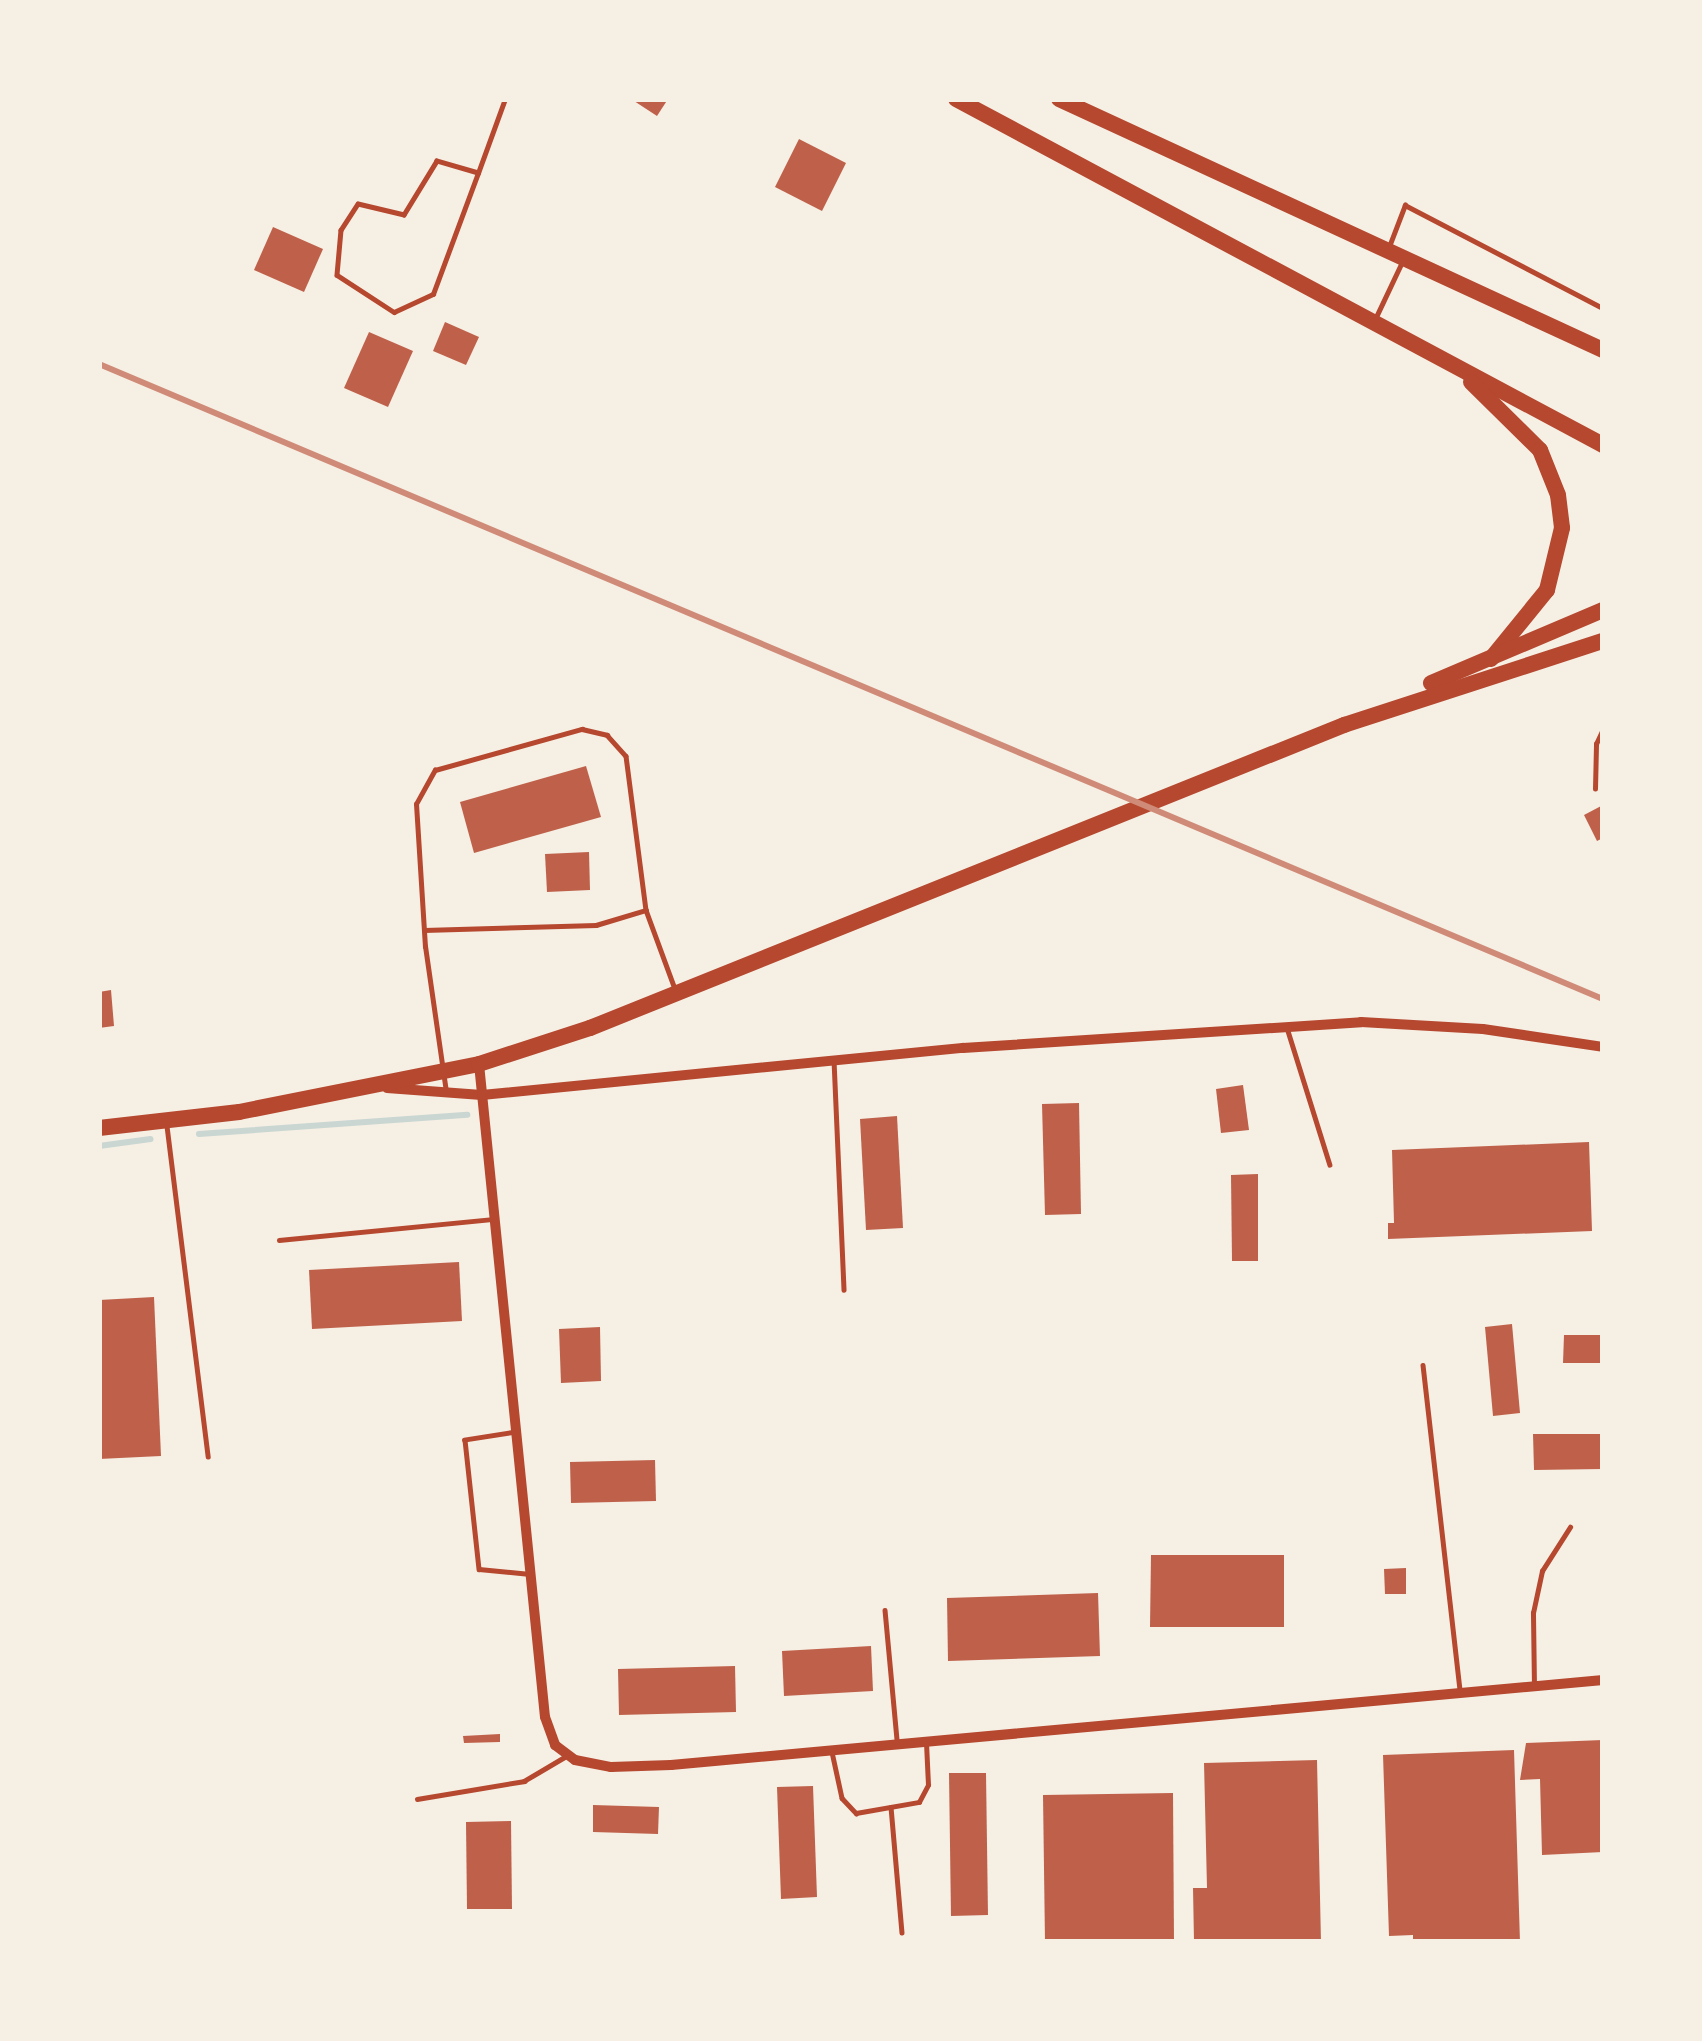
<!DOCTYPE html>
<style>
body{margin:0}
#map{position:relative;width:1702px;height:2041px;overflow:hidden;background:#f6efe4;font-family:"Roboto Condensed",sans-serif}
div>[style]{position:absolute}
.stream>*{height:6px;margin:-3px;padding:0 3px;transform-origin:3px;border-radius:3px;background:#c9d6d2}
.building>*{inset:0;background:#bf614a}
.service>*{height:4.5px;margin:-2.25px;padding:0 2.25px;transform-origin:2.25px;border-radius:2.25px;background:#b5482f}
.minor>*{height:10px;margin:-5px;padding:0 5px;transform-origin:5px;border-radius:5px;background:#b5482f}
.primary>*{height:16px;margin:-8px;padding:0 8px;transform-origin:8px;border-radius:8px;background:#b5482f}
.rail>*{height:6px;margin:-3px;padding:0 3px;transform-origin:3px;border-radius:3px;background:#cf8b77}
span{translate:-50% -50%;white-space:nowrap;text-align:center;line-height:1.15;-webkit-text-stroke:12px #f6efe4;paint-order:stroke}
.frame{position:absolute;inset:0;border:102px solid #f6efe4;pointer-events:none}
</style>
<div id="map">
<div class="stream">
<i style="left:199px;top:1134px;width:269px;rotate:-4.1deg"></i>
<i style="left:99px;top:1146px;width:52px;rotate:-7.7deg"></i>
</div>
<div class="building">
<i style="clip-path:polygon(631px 99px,668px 99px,657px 116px)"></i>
<i style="clip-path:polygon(799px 139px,846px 163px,822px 211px,775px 187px)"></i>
<i style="clip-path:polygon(273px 227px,323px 249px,304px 292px,254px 270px)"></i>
<i style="clip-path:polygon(445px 322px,479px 337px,466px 365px,433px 351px)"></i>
<i style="clip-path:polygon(369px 332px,413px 351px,388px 407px,344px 388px)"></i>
<i style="clip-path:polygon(586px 766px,601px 817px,474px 853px,460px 802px)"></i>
<i style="clip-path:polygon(1603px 805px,1603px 838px,1597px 841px,1584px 815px)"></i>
<i style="clip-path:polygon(589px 852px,590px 890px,547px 892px,545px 854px)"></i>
<i style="clip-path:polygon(111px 990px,114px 1026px,99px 1028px,99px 992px)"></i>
<i style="clip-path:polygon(1243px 1085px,1249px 1130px,1221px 1133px,1216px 1089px)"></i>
<i style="clip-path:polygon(1079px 1103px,1081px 1214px,1045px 1215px,1042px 1104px)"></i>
<i style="clip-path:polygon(897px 1116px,903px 1228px,866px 1230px,860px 1119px)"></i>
<i style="clip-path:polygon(1589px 1142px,1592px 1231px,1388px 1239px,1388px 1223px,1394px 1223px,1392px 1150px)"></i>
<i style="clip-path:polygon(1258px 1174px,1258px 1261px,1232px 1261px,1231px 1175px)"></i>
<i style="clip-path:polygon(459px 1262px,462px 1321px,312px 1329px,309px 1270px)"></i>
<i style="clip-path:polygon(154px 1297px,161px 1456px,99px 1459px,99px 1300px)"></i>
<i style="clip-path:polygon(1512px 1324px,1520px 1413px,1493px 1416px,1485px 1327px)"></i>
<i style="clip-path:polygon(600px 1327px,601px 1381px,561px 1383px,559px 1329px)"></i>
<i style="clip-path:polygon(1564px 1335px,1603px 1335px,1603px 1363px,1563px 1363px)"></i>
<i style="clip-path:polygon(1533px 1434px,1603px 1434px,1603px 1469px,1534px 1470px)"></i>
<i style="clip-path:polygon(655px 1460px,656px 1501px,571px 1503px,570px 1462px)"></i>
<i style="clip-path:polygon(1151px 1555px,1284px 1555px,1284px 1627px,1150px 1627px)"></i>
<i style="clip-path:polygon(1406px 1568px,1406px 1594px,1385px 1594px,1384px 1569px)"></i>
<i style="clip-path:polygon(1098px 1593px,1100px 1656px,948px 1661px,947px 1598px)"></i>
<i style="clip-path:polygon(871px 1646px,873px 1691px,784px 1696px,782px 1651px)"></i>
<i style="clip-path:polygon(735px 1666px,736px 1712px,619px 1715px,618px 1669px)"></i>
<i style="clip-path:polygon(500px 1734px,500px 1742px,464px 1743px,463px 1736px)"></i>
<i style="clip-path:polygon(1603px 1740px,1603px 1852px,1542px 1855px,1540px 1779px,1520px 1780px,1526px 1743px)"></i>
<i style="clip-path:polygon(1514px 1750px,1520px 1942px,1413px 1942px,1413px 1935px,1389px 1936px,1383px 1755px)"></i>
<i style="clip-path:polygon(1317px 1760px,1321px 1942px,1194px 1942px,1193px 1888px,1207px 1888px,1204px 1763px)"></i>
<i style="clip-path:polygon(949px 1773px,986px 1773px,988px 1915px,951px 1916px)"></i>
<i style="clip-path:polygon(813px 1786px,817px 1897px,781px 1899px,777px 1787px)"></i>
<i style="clip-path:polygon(1173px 1793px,1174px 1942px,1045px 1942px,1043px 1795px)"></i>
<i style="clip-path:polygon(593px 1805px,659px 1807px,658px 1834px,593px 1832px)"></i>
<i style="clip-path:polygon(511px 1821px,512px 1909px,467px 1909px,466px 1822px)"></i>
</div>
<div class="service">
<i style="left:478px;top:173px;width:43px;rotate:-163.7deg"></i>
<i style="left:437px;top:161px;width:63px;rotate:121.4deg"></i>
<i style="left:404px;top:215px;width:47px;rotate:-166.6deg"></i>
<i style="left:358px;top:204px;width:31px;rotate:123deg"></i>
<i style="left:341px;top:230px;width:45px;rotate:95.1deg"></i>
<i style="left:337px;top:275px;width:68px;rotate:33deg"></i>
<i style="left:394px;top:312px;width:43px;rotate:-24.8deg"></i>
<i style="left:433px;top:294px;width:129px;rotate:-69.6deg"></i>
<i style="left:478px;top:173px;width:79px;rotate:-70deg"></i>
<i style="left:1390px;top:244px;width:42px;rotate:-69deg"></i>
<i style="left:1405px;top:205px;width:223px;rotate:27.5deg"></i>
<i style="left:1376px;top:317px;width:61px;rotate:-64.7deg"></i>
<i style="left:1595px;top:789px;width:45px;rotate:-88.7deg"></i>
<i style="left:1596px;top:744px;width:17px;rotate:-65deg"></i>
<i style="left:424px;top:930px;width:172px;rotate:-1.7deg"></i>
<i style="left:596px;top:925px;width:52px;rotate:-16.7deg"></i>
<i style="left:646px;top:910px;width:81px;rotate:69.8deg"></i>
<i style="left:1288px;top:1031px;width:140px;rotate:72.6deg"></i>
<i style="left:834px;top:1060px;width:230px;rotate:87.5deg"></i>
<i style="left:446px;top:1092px;width:147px;rotate:-98.2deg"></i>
<i style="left:425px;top:947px;width:143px;rotate:-93.6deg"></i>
<i style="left:416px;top:804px;width:39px;rotate:-61deg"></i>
<i style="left:435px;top:770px;width:153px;rotate:-15.6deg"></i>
<i style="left:582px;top:729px;width:26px;rotate:13deg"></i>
<i style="left:607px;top:735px;width:28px;rotate:48deg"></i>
<i style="left:626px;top:756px;width:155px;rotate:82.6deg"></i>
<i style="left:167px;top:1126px;width:333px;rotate:82.9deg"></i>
<i style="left:279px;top:1240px;width:216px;rotate:-5.6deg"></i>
<i style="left:1423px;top:1365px;width:325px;rotate:83.5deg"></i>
<i style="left:516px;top:1432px;width:52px;rotate:171.1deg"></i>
<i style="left:465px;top:1440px;width:130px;rotate:83.8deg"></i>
<i style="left:479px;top:1569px;width:51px;rotate:5.6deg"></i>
<i style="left:885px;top:1610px;width:131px;rotate:84.7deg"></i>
<i style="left:1534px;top:1687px;width:74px;rotate:-90.8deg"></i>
<i style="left:1533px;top:1613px;width:43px;rotate:-77.9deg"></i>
<i style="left:1542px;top:1571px;width:52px;rotate:-57.5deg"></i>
<i style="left:832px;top:1752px;width:47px;rotate:77.7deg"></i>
<i style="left:842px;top:1798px;width:21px;rotate:47deg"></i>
<i style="left:856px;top:1813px;width:64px;rotate:-9.9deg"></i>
<i style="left:919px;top:1802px;width:19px;rotate:-62deg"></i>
<i style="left:928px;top:1785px;width:42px;rotate:-92.7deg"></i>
<i style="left:417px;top:1799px;width:109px;rotate:-9.5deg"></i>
<i style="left:524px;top:1781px;width:51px;rotate:-30.6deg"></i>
<i style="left:891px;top:1807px;width:126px;rotate:85deg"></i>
</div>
<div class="minor">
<i style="left:479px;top:1064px;width:656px;rotate:84.23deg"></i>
<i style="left:545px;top:1717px;width:30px;rotate:70deg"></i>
<i style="left:555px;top:1745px;width:25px;rotate:37deg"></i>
<i style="left:575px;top:1760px;width:37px;rotate:11deg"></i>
<i style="left:611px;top:1767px;width:60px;rotate:-1.9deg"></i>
<i style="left:671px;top:1765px;width:936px;rotate:-5.21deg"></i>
<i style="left:387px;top:1088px;width:95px;rotate:4.2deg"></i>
<i style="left:482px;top:1095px;width:483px;rotate:-5.6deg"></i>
<i style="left:963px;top:1048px;width:399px;rotate:-3.7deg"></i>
<i style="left:1361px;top:1022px;width:122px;rotate:3.3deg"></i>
<i style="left:1483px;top:1029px;width:121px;rotate:8.5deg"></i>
</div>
<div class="primary">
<i style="left:956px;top:99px;width:734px;rotate:28.14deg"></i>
<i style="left:1059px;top:99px;width:599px;rotate:24.77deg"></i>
<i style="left:1471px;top:382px;width:97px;rotate:44.6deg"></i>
<i style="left:1540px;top:450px;width:48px;rotate:68.2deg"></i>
<i style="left:1558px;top:495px;width:33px;rotate:83deg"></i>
<i style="left:1562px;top:528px;width:64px;rotate:103.6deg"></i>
<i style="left:1547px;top:590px;width:89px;rotate:129.1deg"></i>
<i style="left:1431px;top:683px;width:187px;rotate:-23deg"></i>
<i style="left:99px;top:1128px;width:141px;rotate:-6.5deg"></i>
<i style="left:239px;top:1112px;width:245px;rotate:-11.3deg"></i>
<i style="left:479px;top:1064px;width:117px;rotate:-18deg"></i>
<i style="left:590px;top:1028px;width:813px;rotate:-21.89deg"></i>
<i style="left:1344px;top:725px;width:272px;rotate:-18deg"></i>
</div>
<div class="rail">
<i style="left:99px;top:364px;width:1633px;rotate:22.89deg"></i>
</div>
<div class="frame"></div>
</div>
